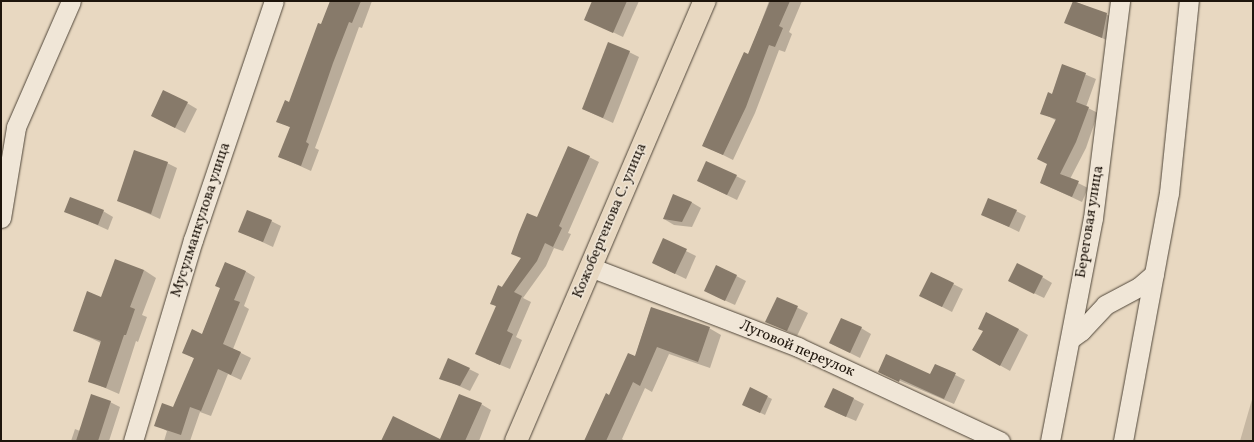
<!DOCTYPE html>
<meta charset="utf-8">
<style>
body{margin:0}
#map{position:relative;width:1254px;height:442px;overflow:hidden;background:#e8d8c1;font-family:Vollkorn,serif}
div>[style]{position:absolute}
.green>*{inset:0;background:#c6b7a2}
.shadow>*{inset:0;background:#0003}
.building>*{inset:0;background:#877a6a}
.roads{filter:drop-shadow(0 0 1px #504639) drop-shadow(0 0 1px #504639)}
.minor>*{height:19px;margin:-9.5px;padding:0 9.5px;transform-origin:9.5px;border-radius:9.5px;background:#f0e6d7}
.major>*{height:22px;margin:-11px;padding:0 11px;transform-origin:11px;border-radius:11px;background:#e8d8c1}
span{translate:-50% -50%;white-space:nowrap;text-align:center;line-height:1.15;-webkit-text-stroke:3px #f0e6d7;paint-order:stroke}
.street-label{font-size:15px;color:#1e150c}
.frame{position:absolute;inset:0;border:2px solid #1e150c;pointer-events:none}
</style>
<div id="map">
<div class="green">
<i style="clip-path:polygon(1253px 396px,1253px 441px,1240px 441px)"></i>
</div>
<div class="shadow">
<i style="clip-path:polygon(331px 1px,372px 1px,362px 28px,359px 27px,315px 148px,319px 150px,311px 171px,280px 157px,291px 128px,278px 121px,290px 103px)"></i>
<i style="clip-path:polygon(593px 1px,639px 1px,623px 37px,585px 19px)"></i>
<i style="clip-path:polygon(769px 1px,802px 1px,789px 32px,792px 34px,785px 52px,779px 50px,755px 113px,733px 160px,703px 145px,749px 55px)"></i>
<i style="clip-path:polygon(1074px 1px,1117px 19px,1111px 42px,1066px 22px)"></i>
<i style="clip-path:polygon(629px 52px,639px 57px,613px 123px,583px 109px)"></i>
<i style="clip-path:polygon(1063px 65px,1096px 79px,1086px 107px,1098px 113px,1086px 148px,1070px 179px,1088px 188px,1082px 202px,1041px 183px,1048px 164px,1057px 121px,1042px 113px,1052px 95px)"></i>
<i style="clip-path:polygon(187px 103px,197px 109px,185px 133px,152px 116px)"></i>
<i style="clip-path:polygon(589px 157px,599px 162px,568px 233px,571px 234px,563px 251px,554px 248px,546px 266px,523px 298px,531px 302px,516px 337px,522px 340px,510px 369px,486px 359px,497px 307px,491px 303px,521px 258px,537px 218px)"></i>
<i style="clip-path:polygon(167px 163px,177px 168px,160px 219px,118px 200px)"></i>
<i style="clip-path:polygon(736px 176px,746px 181px,737px 200px,708px 186px)"></i>
<i style="clip-path:polygon(691px 202px,701px 208px,692px 227px,674px 225px,664px 219px)"></i>
<i style="clip-path:polygon(66px 211px,103px 211px,113px 217px,108px 230px)"></i>
<i style="clip-path:polygon(1016px 211px,1026px 216px,1019px 232px,982px 214px)"></i>
<i style="clip-path:polygon(271px 221px,281px 226px,273px 247px,240px 232px)"></i>
<i style="clip-path:polygon(664px 240px,696px 256px,686px 279px,653px 263px)"></i>
<i style="clip-path:polygon(717px 266px,746px 281px,735px 305px,715px 296px)"></i>
<i style="clip-path:polygon(144px 270px,156px 278px,142px 315px,147px 317px,138px 342px,136px 341px,119px 394px,89px 381px,101px 343px,74px 330px,102px 298px)"></i>
<i style="clip-path:polygon(245px 271px,255px 277px,244px 306px,249px 309px,233px 349px,251px 358px,241px 380px,228px 374px,211px 416px,200px 412px,190px 441px,164px 441px,167px 431px,156px 425px,174px 408px,195px 359px,183px 352px,202px 335px,221px 288px,217px 286px)"></i>
<i style="clip-path:polygon(1042px 277px,1052px 283px,1044px 298px,1019px 286px)"></i>
<i style="clip-path:polygon(953px 284px,963px 289px,952px 312px,921px 296px)"></i>
<i style="clip-path:polygon(778px 298px,808px 313px,797px 336px,767px 322px)"></i>
<i style="clip-path:polygon(651px 308px,709px 328px,721px 335px,710px 368px,669px 354px,652px 392px,645px 388px,622px 439px,625px 441px,585px 441px,635px 357px)"></i>
<i style="clip-path:polygon(861px 328px,871px 334px,860px 358px,830px 343px)"></i>
<i style="clip-path:polygon(1018px 329px,1028px 335px,1010px 371px,973px 350px)"></i>
<i style="clip-path:polygon(936px 365px,965px 380px,954px 404px,879px 372px,931px 376px)"></i>
<i style="clip-path:polygon(469px 369px,479px 374px,470px 391px,441px 378px)"></i>
<i style="clip-path:polygon(834px 389px,864px 404px,856px 421px,835px 412px)"></i>
<i style="clip-path:polygon(768px 397px,772px 399px,765px 415px,748px 407px)"></i>
<i style="clip-path:polygon(110px 402px,120px 407px,109px 441px,71px 441px,75px 429px,80px 431px)"></i>
<i style="clip-path:polygon(481px 404px,491px 410px,479px 441px,386px 441px,440px 441px)"></i>
</div>
<div class="building">
<i style="clip-path:polygon(330px 1px,361px 1px,352px 23px,349px 22px,333px 63px,306px 142px,309px 144px,301px 166px,278px 157px,290px 127px,276px 122px,285px 100px,289px 102px,318px 23px,321px 24px)"></i>
<i style="clip-path:polygon(592px 1px,627px 1px,613px 33px,584px 20px)"></i>
<i style="clip-path:polygon(770px 1px,790px 1px,779px 26px,783px 28px,775px 47px,769px 45px,746px 107px,723px 155px,702px 146px,744px 52px,748px 54px)"></i>
<i style="clip-path:polygon(1073px 1px,1107px 13px,1102px 38px,1064px 23px)"></i>
<i style="clip-path:polygon(608px 42px,630px 51px,603px 118px,582px 109px)"></i>
<i style="clip-path:polygon(1062px 64px,1086px 73px,1076px 102px,1089px 107px,1076px 142px,1060px 174px,1079px 181px,1072px 197px,1040px 183px,1047px 164px,1037px 159px,1056px 119px,1040px 114px,1048px 92px,1052px 94px)"></i>
<i style="clip-path:polygon(163px 90px,188px 102px,175px 128px,151px 116px)"></i>
<i style="clip-path:polygon(568px 146px,590px 156px,559px 226px,562px 228px,553px 247px,545px 243px,537px 261px,514px 292px,522px 296px,507px 331px,513px 334px,500px 365px,475px 354px,496px 306px,490px 304px,498px 285px,502px 287px,521px 258px,511px 254px,519px 232px,527px 213px,537px 217px)"></i>
<i style="clip-path:polygon(134px 150px,168px 162px,151px 214px,117px 201px)"></i>
<i style="clip-path:polygon(706px 161px,737px 175px,727px 195px,697px 181px)"></i>
<i style="clip-path:polygon(673px 194px,692px 202px,682px 222px,663px 219px)"></i>
<i style="clip-path:polygon(70px 197px,104px 210px,98px 225px,64px 212px)"></i>
<i style="clip-path:polygon(988px 198px,1017px 210px,1009px 227px,981px 215px)"></i>
<i style="clip-path:polygon(247px 210px,272px 220px,263px 242px,238px 232px)"></i>
<i style="clip-path:polygon(663px 238px,687px 249px,675px 274px,652px 263px)"></i>
<i style="clip-path:polygon(115px 259px,144px 270px,130px 307px,135px 309px,126px 335px,124px 335px,106px 388px,88px 382px,101px 341px,73px 331px,87px 291px,101px 297px)"></i>
<i style="clip-path:polygon(225px 262px,246px 271px,234px 300px,240px 302px,223px 344px,241px 352px,231px 375px,218px 369px,201px 411px,190px 407px,181px 435px,154px 426px,162px 403px,173px 407px,194px 358px,182px 353px,192px 329px,202px 334px,220px 288px,215px 286px)"></i>
<i style="clip-path:polygon(1017px 263px,1043px 276px,1034px 294px,1008px 281px)"></i>
<i style="clip-path:polygon(716px 265px,737px 275px,725px 301px,704px 291px)"></i>
<i style="clip-path:polygon(931px 272px,954px 283px,942px 307px,919px 296px)"></i>
<i style="clip-path:polygon(777px 297px,798px 306px,787px 331px,765px 322px)"></i>
<i style="clip-path:polygon(651px 307px,710px 327px,698px 362px,657px 347px,640px 386px,633px 382px,606px 441px,584px 441px,606px 393px,609px 395px,628px 353px,635px 356px)"></i>
<i style="clip-path:polygon(986px 312px,1019px 329px,1000px 366px,972px 350px,983px 331px,978px 329px)"></i>
<i style="clip-path:polygon(841px 318px,862px 327px,850px 353px,829px 343px)"></i>
<i style="clip-path:polygon(886px 354px,930px 374px,935px 364px,956px 373px,944px 399px,900px 379px,899px 382px,878px 372px)"></i>
<i style="clip-path:polygon(448px 358px,470px 368px,460px 386px,439px 379px)"></i>
<i style="clip-path:polygon(750px 387px,768px 396px,760px 413px,742px 405px)"></i>
<i style="clip-path:polygon(833px 388px,854px 398px,846px 417px,824px 407px)"></i>
<i style="clip-path:polygon(91px 394px,111px 401px,98px 441px,76px 441px)"></i>
<i style="clip-path:polygon(459px 394px,482px 403px,465px 441px,381px 441px,393px 416px,440px 439px)"></i>
</div>
<div class="roads">
<div class="minor">
<i style="left:1px;top:218px;width:92px;rotate:-80.6deg"></i>
<i style="left:16px;top:127px;width:137px;rotate:-66.4deg"></i>
<i style="left:590px;top:267px;width:223px;rotate:21deg"></i>
<i style="left:798px;top:347px;width:223px;rotate:25deg"></i>
<i style="left:1070px;top:339px;width:14px;rotate:-36deg"></i>
<i style="left:1081px;top:331px;width:35px;rotate:-47deg"></i>
<i style="left:1105px;top:305px;width:38px;rotate:-28deg"></i>
<i style="left:1139px;top:287px;width:20px;rotate:-41deg"></i>
<i style="left:133px;top:441px;width:210px;rotate:-73.4deg"></i>
<i style="left:193px;top:240px;width:252px;rotate:-71.3deg"></i>
<i style="left:1050px;top:441px;width:227px;rotate:-79.1deg"></i>
<i style="left:1093px;top:218px;width:219px;rotate:-82.9deg"></i>
<i style="left:1123px;top:441px;width:252px;rotate:-79.5deg"></i>
<i style="left:1169px;top:193px;width:193px;rotate:-84.1deg"></i>
</div>
<div class="major">
<i style="left:516px;top:441px;width:479px;rotate:-66.8deg"></i>
</div>
</div>
<div class="street-label">
<span style="left:201px;top:220px;rotate:-72deg">Мусулманкулова улица</span>
<span style="left:610px;top:221px;rotate:-67deg">Кожобергенова С. улица</span>
<span style="left:1090px;top:222px;rotate:-81deg">Береговая улица</span>
<span style="left:797px;top:349px;rotate:23deg">Луговой переулок</span>
</div>
<div class="frame"></div>
</div>
